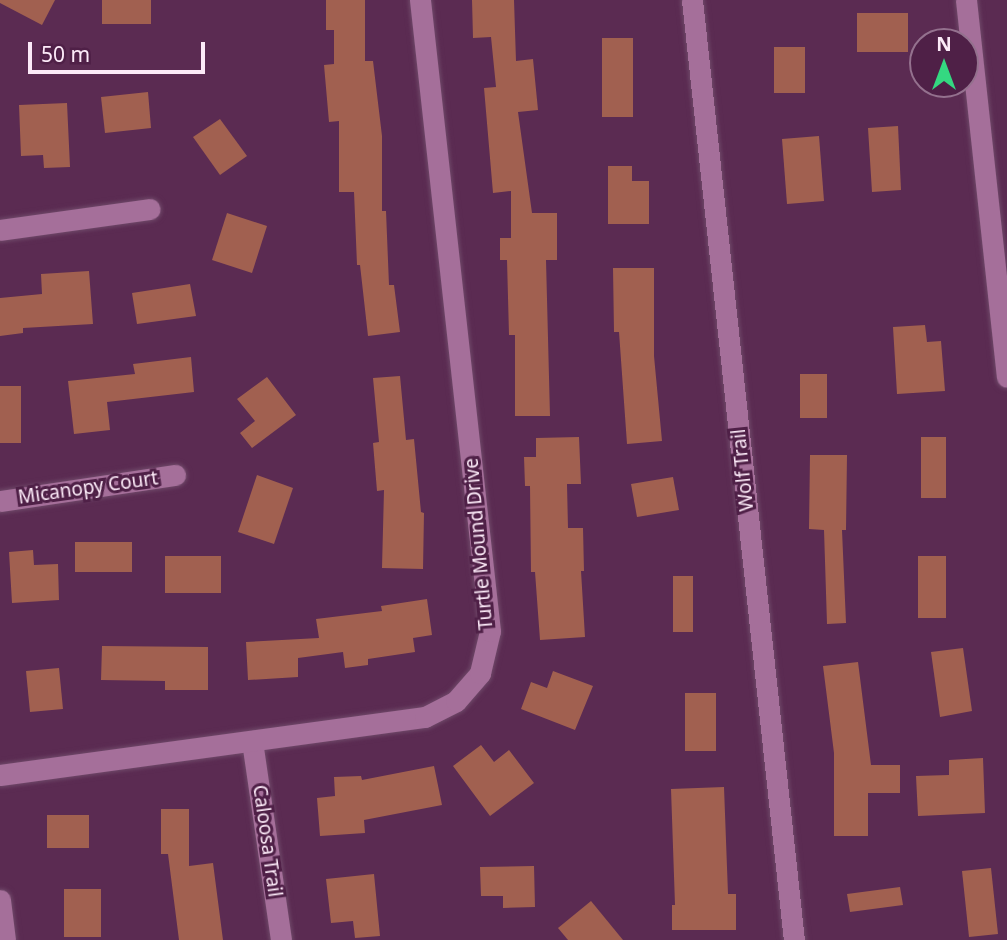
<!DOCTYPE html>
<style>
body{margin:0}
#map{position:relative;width:1007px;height:940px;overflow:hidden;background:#5b2b52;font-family:"Noto Sans",sans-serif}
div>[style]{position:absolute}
.building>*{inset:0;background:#a16050}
.roads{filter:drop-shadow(0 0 2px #6f4969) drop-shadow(0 0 2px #6f4969)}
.street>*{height:21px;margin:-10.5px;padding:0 10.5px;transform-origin:10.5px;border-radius:10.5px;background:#a56f9a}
span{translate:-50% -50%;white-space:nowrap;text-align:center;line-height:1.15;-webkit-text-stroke:6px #4f2047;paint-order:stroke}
.street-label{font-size:19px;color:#fceaf8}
.north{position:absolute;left:909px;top:28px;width:70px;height:70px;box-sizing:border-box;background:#4f2047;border:2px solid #94718e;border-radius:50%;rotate:0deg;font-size:19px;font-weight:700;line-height:28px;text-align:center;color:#fceaf8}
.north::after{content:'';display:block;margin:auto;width:24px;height:32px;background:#34d881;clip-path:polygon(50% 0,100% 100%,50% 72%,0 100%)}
.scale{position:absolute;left:28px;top:42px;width:177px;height:32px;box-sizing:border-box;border:4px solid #fceaf8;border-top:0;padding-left:9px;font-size:21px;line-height:24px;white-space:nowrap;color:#fceaf8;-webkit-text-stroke:5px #4f2047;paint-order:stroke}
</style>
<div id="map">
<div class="building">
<i style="clip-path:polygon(0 0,55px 0,42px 25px,0 3px)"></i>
<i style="clip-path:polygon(102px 0,151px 0,151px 24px,102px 24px)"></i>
<i style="clip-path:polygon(326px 0,365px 0,365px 61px,373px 61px,382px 136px,382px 211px,386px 211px,389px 285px,394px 285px,400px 332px,368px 336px,360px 265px,357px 265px,354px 192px,339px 192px,339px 121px,329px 122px,324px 65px,334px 64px,334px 30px,326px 30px)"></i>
<i style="clip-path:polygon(472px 0,514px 0,516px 61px,533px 59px,538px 110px,518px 112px,532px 213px,557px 213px,557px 260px,546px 260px,550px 416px,515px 416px,515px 335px,509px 335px,507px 260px,500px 260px,500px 238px,511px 238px,511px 191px,493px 193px,484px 88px,496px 87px,491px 37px,473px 38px)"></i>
<i style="clip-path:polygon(857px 13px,908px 13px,908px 52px,857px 52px)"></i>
<i style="clip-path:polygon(602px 38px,633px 38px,633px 117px,602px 117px)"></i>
<i style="clip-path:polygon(774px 47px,805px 47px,805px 93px,774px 93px)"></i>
<i style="clip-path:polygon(148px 92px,151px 128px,105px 133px,101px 97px)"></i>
<i style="clip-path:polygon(67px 103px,70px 167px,44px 168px,43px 155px,21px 156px,19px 105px)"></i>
<i style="clip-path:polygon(220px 119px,247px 156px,220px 175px,193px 137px)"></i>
<i style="clip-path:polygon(898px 126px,901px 190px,872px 192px,868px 128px)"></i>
<i style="clip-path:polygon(819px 136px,824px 201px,787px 204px,782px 139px)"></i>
<i style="clip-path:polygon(608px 166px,632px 166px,632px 181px,649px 181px,649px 224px,608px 224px)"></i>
<i style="clip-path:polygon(227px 213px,267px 226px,252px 273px,212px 260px)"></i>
<i style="clip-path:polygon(613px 268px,654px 268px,654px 356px,662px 441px,627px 444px,619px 332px,614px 332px)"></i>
<i style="clip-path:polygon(89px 271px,93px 324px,23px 328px,23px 333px,0 336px,0 298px,42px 294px,41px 274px)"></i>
<i style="clip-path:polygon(190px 284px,196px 316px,137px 324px,132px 293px)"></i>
<i style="clip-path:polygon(925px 325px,927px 342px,941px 341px,945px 391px,897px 394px,893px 327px)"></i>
<i style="clip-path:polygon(191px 357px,194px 392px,107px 402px,110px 430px,74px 434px,68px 381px,135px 374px,133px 364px)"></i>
<i style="clip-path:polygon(800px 374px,827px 374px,827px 418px,800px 418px)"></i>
<i style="clip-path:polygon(400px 376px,406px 440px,414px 439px,421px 512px,424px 513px,423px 569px,382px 568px,384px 490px,377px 491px,373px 443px,379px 442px,373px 378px)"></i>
<i style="clip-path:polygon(267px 377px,296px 415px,252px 448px,240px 433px,255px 421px,237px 399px)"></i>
<i style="clip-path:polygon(0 386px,21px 386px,21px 443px,0 443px)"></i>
<i style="clip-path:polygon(579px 437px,581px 484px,567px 484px,568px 528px,583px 528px,584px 571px,581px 571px,585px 637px,540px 640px,535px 572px,531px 572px,530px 486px,525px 486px,524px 457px,536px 457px,536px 438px)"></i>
<i style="clip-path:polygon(921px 437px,946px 437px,946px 498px,921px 498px)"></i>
<i style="clip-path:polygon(810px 455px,847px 455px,846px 530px,842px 530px,846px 623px,827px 624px,824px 530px,809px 529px)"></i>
<i style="clip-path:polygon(257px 475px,293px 488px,274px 544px,238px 532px)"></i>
<i style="clip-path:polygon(673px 477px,679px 510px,637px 517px,631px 484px)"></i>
<i style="clip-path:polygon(75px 542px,132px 542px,132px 572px,75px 572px)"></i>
<i style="clip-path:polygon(33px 550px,34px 565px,58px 564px,59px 600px,12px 603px,9px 552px)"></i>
<i style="clip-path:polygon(165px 556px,221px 556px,221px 593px,165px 593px)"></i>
<i style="clip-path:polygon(918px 556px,946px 556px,946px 618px,918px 618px)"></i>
<i style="clip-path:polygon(673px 576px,693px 576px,693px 632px,673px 632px)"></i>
<i style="clip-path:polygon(427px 599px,432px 635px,413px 638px,415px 652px,368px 659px,368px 665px,345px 668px,343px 652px,298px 658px,298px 677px,248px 680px,246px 642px,319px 638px,316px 619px,382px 611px,381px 606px)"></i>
<i style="clip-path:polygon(102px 646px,208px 647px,208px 690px,165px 690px,165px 681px,101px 680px)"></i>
<i style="clip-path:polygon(963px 648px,972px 711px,940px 717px,931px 652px)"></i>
<i style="clip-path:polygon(858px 662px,871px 765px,900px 765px,900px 793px,868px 793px,868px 836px,834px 836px,834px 753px,823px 666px)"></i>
<i style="clip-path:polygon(59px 668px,63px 709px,30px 712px,26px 671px)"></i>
<i style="clip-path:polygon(553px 671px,593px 686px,575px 730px,521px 709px,531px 682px,547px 688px)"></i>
<i style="clip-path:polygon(685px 693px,716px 693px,716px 751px,685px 751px)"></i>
<i style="clip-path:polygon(481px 745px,494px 762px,509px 750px,534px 783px,490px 816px,453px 766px)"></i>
<i style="clip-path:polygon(983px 758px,985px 813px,918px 816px,916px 776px,949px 775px,949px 760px)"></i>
<i style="clip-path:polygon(434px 766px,442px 805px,364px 820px,365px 833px,320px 836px,317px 798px,335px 796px,334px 777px,361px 776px,362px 780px)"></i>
<i style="clip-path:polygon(724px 787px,728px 894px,736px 894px,736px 930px,672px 930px,672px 905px,675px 905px,671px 789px)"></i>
<i style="clip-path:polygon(161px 809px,189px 809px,189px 866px,213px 863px,223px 940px,179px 940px,168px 854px,161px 854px)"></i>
<i style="clip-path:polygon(47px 815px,89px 815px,89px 848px,47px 848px)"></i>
<i style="clip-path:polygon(534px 866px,535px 907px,503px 908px,503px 896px,481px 896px,480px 867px)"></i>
<i style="clip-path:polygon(991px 868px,998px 934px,969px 937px,962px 871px)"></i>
<i style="clip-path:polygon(374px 874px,380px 936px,355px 938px,353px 921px,331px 923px,326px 879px)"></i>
<i style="clip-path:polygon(900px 887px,903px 905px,850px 912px,847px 894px)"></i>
<i style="clip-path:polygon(64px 889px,101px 889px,101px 937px,64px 937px)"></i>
<i style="clip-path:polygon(591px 901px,623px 940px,568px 940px,558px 928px)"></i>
</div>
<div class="roads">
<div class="street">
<i style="left:692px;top:0;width:946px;rotate:83.81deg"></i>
<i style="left:966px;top:0;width:379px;rotate:83.8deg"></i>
<i style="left:0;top:230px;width:151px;rotate:-8deg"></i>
<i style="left:0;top:501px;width:177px;rotate:-8.5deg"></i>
<i style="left:252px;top:741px;width:201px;rotate:81.7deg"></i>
<i style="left:0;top:775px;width:429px;rotate:-7.8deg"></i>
<i style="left:425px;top:717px;width:35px;rotate:-27deg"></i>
<i style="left:456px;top:701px;width:37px;rotate:-49deg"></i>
<i style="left:480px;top:673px;width:43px;rotate:-76.6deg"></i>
<i style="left:490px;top:631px;width:635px;rotate:-96.33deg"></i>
<i style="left:0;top:900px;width:40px;rotate:82.9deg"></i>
</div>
</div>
<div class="street-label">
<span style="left:743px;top:470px;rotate:-96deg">Wolf Trail</span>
<span style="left:88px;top:488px;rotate:-8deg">Micanopy Court</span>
<span style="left:479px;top:544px;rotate:-95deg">Turtle Mound Drive</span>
<span style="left:267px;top:841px;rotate:82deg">Caloosa Trail</span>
</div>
<div class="north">N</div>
<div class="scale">50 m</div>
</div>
